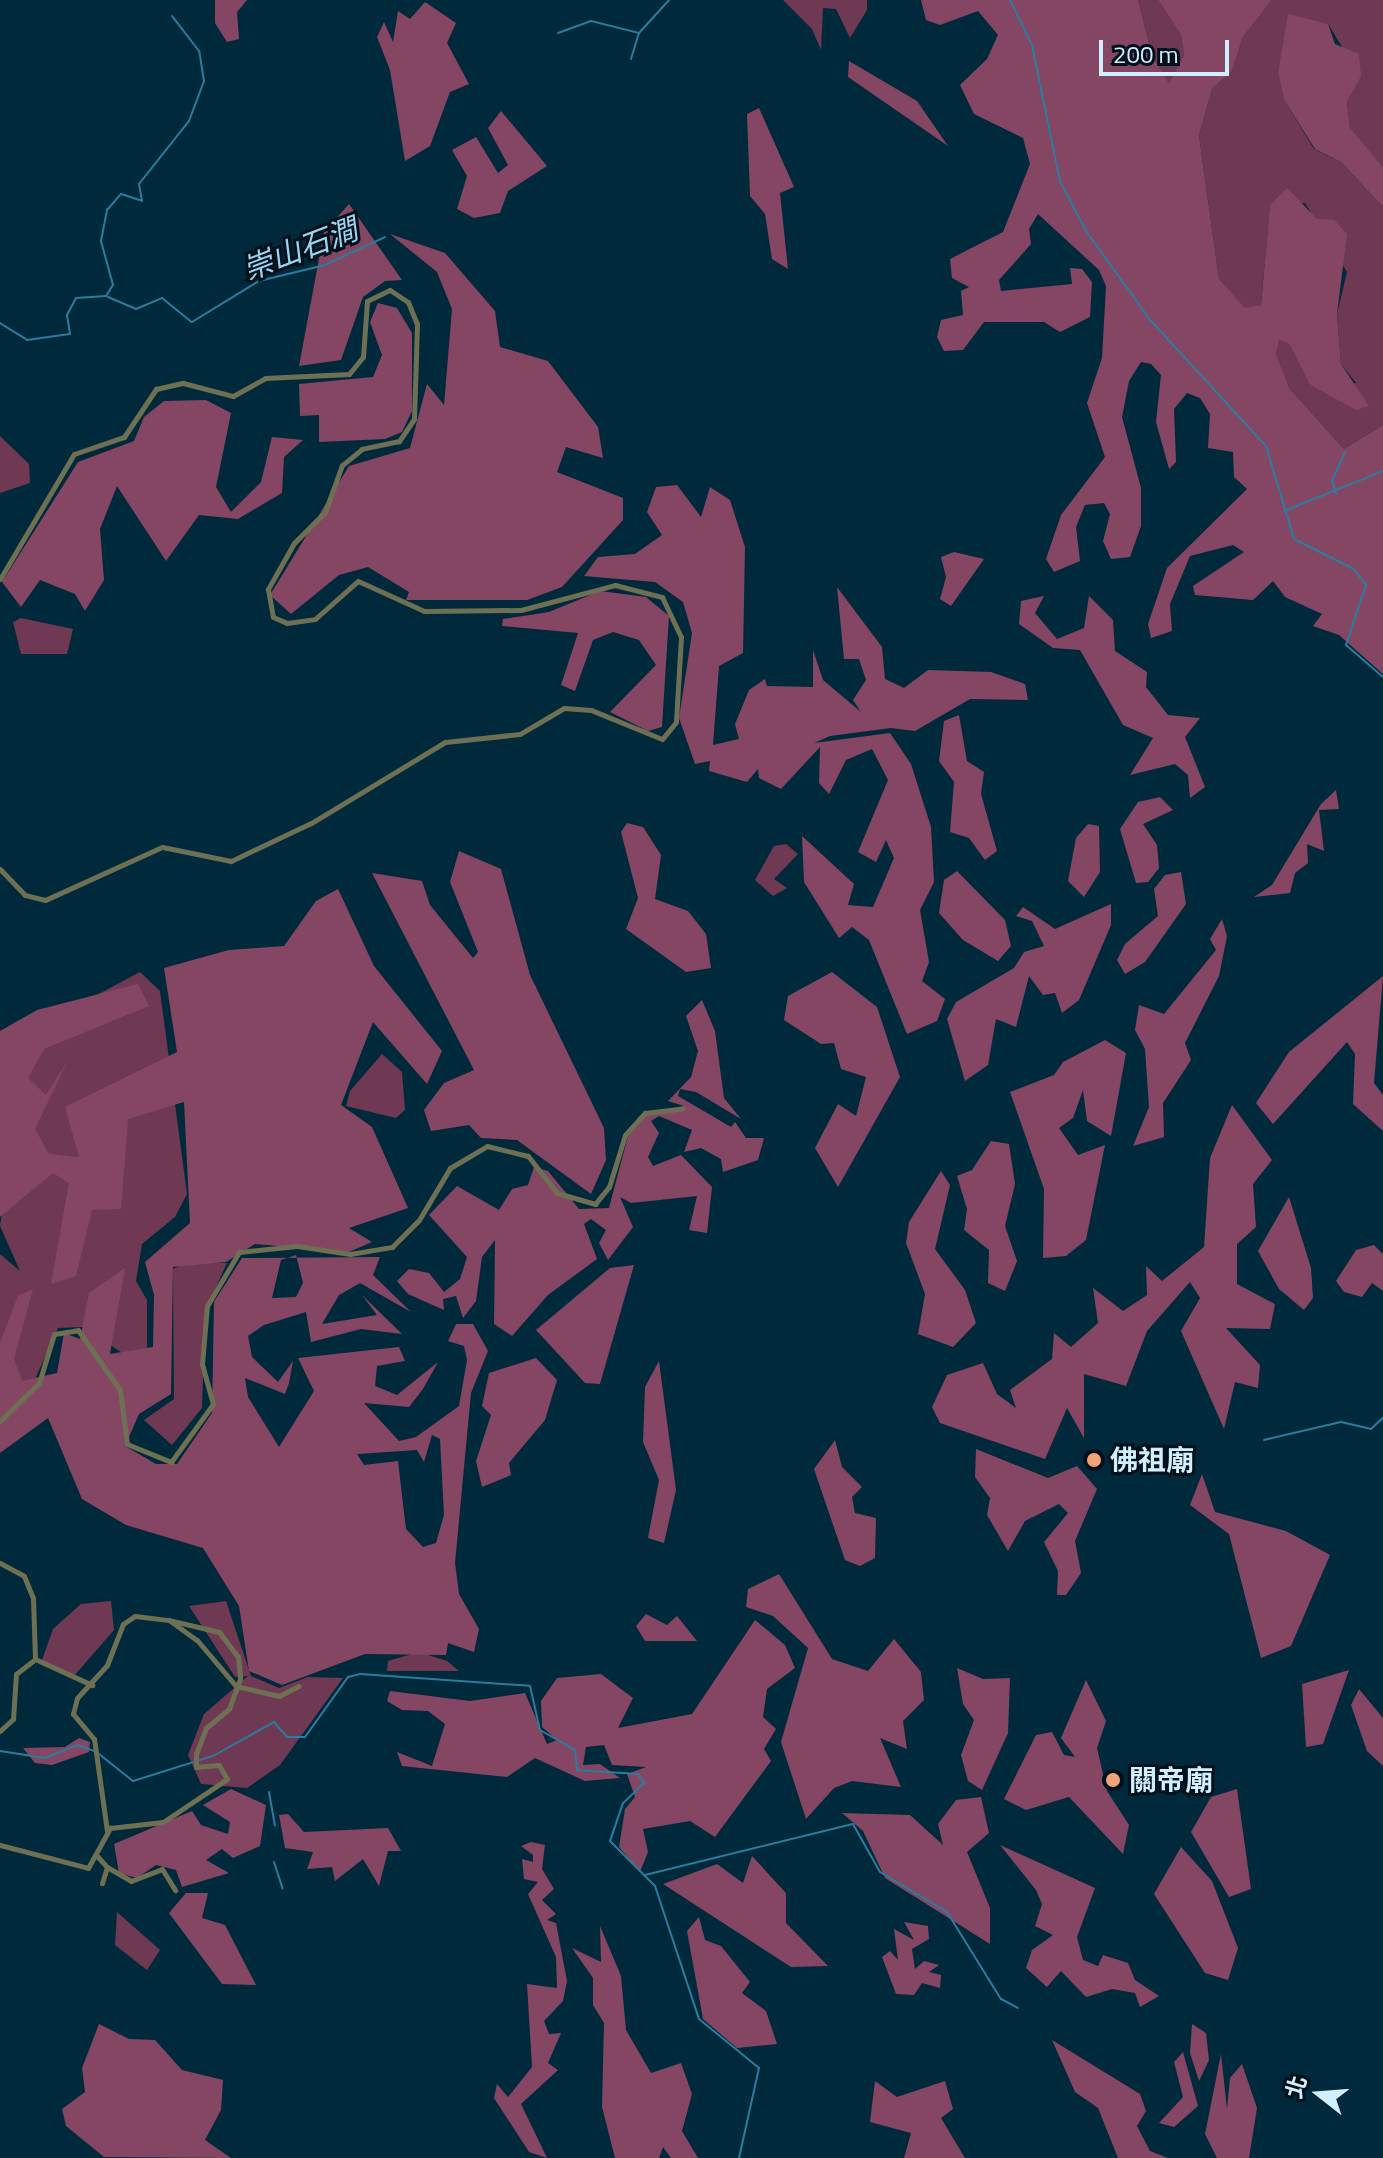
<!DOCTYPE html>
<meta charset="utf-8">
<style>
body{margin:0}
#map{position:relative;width:1383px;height:2158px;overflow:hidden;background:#00293b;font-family:"Titillium Web","Noto Sans TC",sans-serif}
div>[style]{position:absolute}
.green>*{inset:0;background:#703953}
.forest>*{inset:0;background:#854664}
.stream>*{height:2px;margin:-1px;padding:0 1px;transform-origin:1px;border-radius:1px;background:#2c7c9f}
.minor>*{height:5px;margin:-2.5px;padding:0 2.5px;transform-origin:2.5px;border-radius:2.5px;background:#6e7054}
.dots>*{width:22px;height:22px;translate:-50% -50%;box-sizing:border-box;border:4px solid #00111b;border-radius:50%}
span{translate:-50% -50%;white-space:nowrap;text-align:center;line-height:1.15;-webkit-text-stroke:6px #00111b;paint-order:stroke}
.poi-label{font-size:28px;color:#d2efff;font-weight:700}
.left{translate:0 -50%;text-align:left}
.water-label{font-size:30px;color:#9ad5f4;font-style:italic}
.north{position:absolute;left:1279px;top:2054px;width:80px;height:80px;-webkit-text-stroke:6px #00111b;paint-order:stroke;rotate:287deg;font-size:22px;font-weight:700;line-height:32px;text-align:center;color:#d2efff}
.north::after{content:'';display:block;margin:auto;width:28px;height:36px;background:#d2efff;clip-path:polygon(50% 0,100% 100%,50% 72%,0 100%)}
.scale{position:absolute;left:1099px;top:40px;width:130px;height:36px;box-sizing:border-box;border:4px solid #d2efff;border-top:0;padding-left:10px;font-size:24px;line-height:28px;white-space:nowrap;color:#d2efff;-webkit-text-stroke:6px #00111b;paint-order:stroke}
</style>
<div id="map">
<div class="green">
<i style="clip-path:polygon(783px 0,867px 0,867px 10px,850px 38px,836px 9px,823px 8px,821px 50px,812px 29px)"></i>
<i style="clip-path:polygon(1138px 0,1158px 0,1181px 35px,1184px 55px,1169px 83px,1152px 55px)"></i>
<i style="clip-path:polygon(1272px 0,1383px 0,1383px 167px,1350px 129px,1347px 102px,1360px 76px,1328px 24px,1313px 21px,1283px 51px,1278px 73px,1284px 100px,1314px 149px,1341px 162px,1383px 207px,1383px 425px,1344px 449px,1290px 389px,1276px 354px,1278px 338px,1289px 344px,1309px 384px,1325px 391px,1356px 383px,1341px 364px,1337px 314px,1347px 272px,1305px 203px,1270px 206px,1261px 305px,1245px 309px,1219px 279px,1199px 136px,1212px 89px,1232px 71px,1243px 37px)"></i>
<i style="clip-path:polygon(0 436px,29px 464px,30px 483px,0 493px)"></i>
<i style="clip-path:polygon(21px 618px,73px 629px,67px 654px,21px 654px,13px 622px)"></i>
<i style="clip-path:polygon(786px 844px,798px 854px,774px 879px,787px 888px,773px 896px,755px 880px,774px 846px)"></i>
<i style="clip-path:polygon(140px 972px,160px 991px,187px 1194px,175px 1217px,142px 1244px,136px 1281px,147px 1300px,147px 1359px,139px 1364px,83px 1327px,58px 1328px,31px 1388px,0 1416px,0 1254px,20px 1271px,0 1226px,31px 1030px)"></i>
<i style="clip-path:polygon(382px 1054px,402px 1072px,405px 1110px,396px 1118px,346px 1106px,350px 1091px)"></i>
<i style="clip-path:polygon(186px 1263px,227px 1263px,205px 1311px,202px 1408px,172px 1445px,144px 1420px,174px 1399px,173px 1269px)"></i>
<i style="clip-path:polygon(111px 1601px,114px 1630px,73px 1677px,42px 1660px,53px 1629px,81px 1604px)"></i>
<i style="clip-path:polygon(226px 1601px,251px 1676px,279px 1688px,308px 1677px,343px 1678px,280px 1765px,247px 1788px,201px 1784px,188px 1755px,204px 1714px,248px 1676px,235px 1677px,189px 1606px)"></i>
<i style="clip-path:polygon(419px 1652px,447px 1661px,459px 1671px,387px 1671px,388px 1661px)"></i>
<i style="clip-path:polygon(117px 1912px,160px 1950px,147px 1970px,115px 1945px)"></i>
</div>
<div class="forest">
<i style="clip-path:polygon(215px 0,247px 0,237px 12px,239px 39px,227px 42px,215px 23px)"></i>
<i style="clip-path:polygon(921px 0,1138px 0,1152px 55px,1169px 83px,1184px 55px,1181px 35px,1158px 0,1272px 0,1243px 37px,1232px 71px,1212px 89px,1199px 136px,1219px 279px,1245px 308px,1261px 305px,1270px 205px,1287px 188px,1317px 219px,1334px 220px,1347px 234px,1337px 314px,1341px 364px,1369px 406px,1356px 410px,1309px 384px,1289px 344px,1279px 339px,1276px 354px,1290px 389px,1344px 449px,1383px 425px,1383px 674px,1339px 635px,1313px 626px,1322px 614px,1285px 597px,1273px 581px,1253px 600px,1195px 595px,1193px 586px,1244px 552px,1233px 545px,1190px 556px,1170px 604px,1172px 631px,1151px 638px,1148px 624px,1167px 568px,1247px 489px,1234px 477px,1233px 452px,1208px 448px,1210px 414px,1200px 398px,1187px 393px,1174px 409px,1176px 462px,1169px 469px,1156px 422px,1161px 375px,1151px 364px,1141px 362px,1129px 381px,1122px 417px,1141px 488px,1141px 526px,1130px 557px,1111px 559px,1103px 541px,1110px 514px,1104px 503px,1085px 505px,1076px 527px,1080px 561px,1054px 572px,1046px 559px,1061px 515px,1105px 457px,1087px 403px,1102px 358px,1106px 286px,1099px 270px,1038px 214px,1029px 229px,1031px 244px,999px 280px,1001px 291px,1072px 284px,1070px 268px,1082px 269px,1092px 282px,1090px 317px,1060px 332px,1044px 322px,984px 322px,963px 350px,944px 351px,937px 337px,941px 320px,963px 315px,961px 291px,969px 287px,952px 278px,950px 259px,1003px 232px,1030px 164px,1023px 138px,974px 114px,960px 85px,987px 59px,998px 35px,978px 11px,940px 25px,926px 20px)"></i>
<i style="clip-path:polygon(425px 2px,456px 23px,447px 43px,469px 84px,450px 92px,430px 146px,405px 161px,390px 70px,377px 37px,384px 22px,393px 42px,398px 11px,410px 19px)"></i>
<i style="clip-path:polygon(1288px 14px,1328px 24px,1335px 44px,1359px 54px,1361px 76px,1347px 102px,1350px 128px,1383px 167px,1383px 207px,1341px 162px,1315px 149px,1284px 100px,1278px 73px)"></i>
<i style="clip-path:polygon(849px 61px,917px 101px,948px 146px,848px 77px)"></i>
<i style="clip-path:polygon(759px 108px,794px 187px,780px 193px,788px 269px,772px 259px,765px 214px,750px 196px,747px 114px)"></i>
<i style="clip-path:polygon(501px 111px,547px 166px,508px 191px,500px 213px,474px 218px,457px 209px,467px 176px,452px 150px,476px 137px,498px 173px,508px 165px,488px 128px)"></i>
<i style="clip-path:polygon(349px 204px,402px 280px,385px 281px,363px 297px,341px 360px,299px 366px,324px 232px)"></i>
<i style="clip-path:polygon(390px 234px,445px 253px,495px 311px,500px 347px,548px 361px,598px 427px,603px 458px,566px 447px,557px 472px,623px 498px,623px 520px,562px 587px,527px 600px,406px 600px,409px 592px,368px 567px,339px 575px,291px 614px,270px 595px,349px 466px,410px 448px,427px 384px,444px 405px,452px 309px,437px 272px)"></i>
<i style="clip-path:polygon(378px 303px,397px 308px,412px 333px,412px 411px,402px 432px,385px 439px,319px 442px,319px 415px,300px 416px,299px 384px,373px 377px,382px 355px,370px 322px)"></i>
<i style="clip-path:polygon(206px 400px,231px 413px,216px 487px,231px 512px,261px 482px,272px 437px,303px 440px,284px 457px,282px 493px,238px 519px,199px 515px,166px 561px,117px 486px,100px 529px,104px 580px,85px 611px,75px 594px,40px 580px,21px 607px,2px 582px,78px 462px,134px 441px,144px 417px,164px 401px)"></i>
<i style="clip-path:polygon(677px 485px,701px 517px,710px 487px,730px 500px,745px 547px,743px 653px,719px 666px,713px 745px,739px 739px,735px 724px,749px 690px,765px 679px,767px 686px,813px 687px,813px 650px,823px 680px,861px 712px,853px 700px,866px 680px,859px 659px,844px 659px,837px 587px,882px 647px,885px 679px,904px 688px,928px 670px,991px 672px,1025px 684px,1028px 700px,970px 699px,915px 731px,891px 728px,830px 736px,814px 743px,890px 733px,911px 764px,931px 827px,934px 882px,920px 910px,929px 962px,922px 981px,945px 999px,937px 1021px,907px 1034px,869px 940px,852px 927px,839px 938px,804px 882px,802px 836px,854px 884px,848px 905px,873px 907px,894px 858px,886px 840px,876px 862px,858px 852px,888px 780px,872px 749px,846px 760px,829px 794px,819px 783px,820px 747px,781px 789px,759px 778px,758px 769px,747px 782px,709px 771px,710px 761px,695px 764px,679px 718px,692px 633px,683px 602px,655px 582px,584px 576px,598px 557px,635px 554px,662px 535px,647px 512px,656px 487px)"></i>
<i style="clip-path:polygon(954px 552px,984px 559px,951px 606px,940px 599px,946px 577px,941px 557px)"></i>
<i style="clip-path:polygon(600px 591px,646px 597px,669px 616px,662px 727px,648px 731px,610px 712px,656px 665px,639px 640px,613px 632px,593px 640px,575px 691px,561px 685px,578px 633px,502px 626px,503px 619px,549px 612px)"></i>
<i style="clip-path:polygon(1044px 596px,1035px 613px,1057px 639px,1084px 628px,1089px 596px,1113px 620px,1115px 651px,1147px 672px,1146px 687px,1168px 715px,1200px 718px,1185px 737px,1205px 787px,1190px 798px,1188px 775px,1175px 764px,1130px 775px,1153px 738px,1123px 725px,1080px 650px,1053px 648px,1019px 624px,1021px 601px)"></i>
<i style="clip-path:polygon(959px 715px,967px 761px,984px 772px,981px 794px,997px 851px,985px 860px,969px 838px,950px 832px,954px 782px,939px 761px,944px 721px)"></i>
<i style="clip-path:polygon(1336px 790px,1339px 809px,1319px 810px,1324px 851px,1307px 844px,1308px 863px,1295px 873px,1290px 893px,1254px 897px,1272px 885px,1321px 804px)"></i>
<i style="clip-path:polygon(1160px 797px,1173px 810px,1143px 824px,1157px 845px,1159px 868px,1148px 882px,1136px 883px,1120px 829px,1138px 802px)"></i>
<i style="clip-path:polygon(627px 823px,643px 827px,661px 855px,655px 899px,688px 911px,706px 934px,711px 968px,686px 972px,626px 929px,638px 898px,621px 832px)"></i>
<i style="clip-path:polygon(1088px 824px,1099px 826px,1100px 872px,1084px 897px,1068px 881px,1076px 838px)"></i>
<i style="clip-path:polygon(459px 851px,501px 869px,530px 975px,604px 1128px,606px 1160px,591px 1194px,517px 1140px,481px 1138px,469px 1125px,431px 1131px,424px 1110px,444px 1083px,474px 1070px,372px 873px,422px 881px,430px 905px,473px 958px,478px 952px,450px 882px)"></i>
<i style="clip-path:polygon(957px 871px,1005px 920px,1011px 946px,998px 961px,963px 940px,939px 913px,944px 880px)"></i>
<i style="clip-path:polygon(1181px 872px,1186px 904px,1145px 962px,1125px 974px,1117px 960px,1125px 944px,1158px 916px,1154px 889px,1165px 875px)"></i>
<i style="clip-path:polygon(evenodd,338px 889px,374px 966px,442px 1051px,427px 1084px,373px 1022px,341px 1105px,372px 1127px,408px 1208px,349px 1228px,372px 1242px,349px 1252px,255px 1244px,226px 1262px,173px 1267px,171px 1394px,139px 1414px,125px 1446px,156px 1464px,177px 1464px,212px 1413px,214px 1302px,242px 1258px,380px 1257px,373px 1275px,411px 1312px,360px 1283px,339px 1295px,322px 1324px,377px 1315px,362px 1295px,402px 1334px,361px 1329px,311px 1342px,306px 1312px,264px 1325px,248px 1336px,252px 1357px,278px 1382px,293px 1361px,289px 1383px,285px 1394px,245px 1378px,248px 1397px,279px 1447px,314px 1391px,298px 1358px,399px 1347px,405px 1361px,377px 1366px,375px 1386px,397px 1395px,438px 1362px,423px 1389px,409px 1407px,364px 1403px,399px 1441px,416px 1437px,459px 1406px,467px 1360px,464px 1346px,448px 1341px,456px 1324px,473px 1324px,488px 1351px,471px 1393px,455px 1563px,459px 1594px,479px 1629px,474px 1652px,448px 1643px,446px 1655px,365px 1654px,282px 1685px,249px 1671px,239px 1606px,203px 1548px,126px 1525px,82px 1499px,48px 1418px,0 1453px,0 1343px,18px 1296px,33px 1289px,14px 1359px,22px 1381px,57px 1373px,64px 1333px,80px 1339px,89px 1293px,125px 1268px,110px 1354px,153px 1347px,154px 1295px,145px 1262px,190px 1223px,184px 1102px,128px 1119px,121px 1209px,92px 1210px,76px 1276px,51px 1284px,69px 1183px,53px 1173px,0 1217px,0 1031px,37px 1010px,138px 984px,149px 1006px,44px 1049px,28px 1078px,46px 1095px,67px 1062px,35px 1129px,49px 1154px,79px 1157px,65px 1107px,177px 1052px,164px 968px,229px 950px,284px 946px,316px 901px,338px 889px,296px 1255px,303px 1283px,296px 1297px,272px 1298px,281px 1260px,296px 1255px,338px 889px,432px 1435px,440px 1439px,444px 1515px,436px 1543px,423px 1547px,406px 1529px,398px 1461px,364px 1465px,357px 1454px,417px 1450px,424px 1462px,432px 1435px)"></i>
<i style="clip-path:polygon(1111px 904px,1111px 925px,1079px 1000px,1062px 1013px,1055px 993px,1043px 995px,1029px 976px,1016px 1027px,996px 1019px,988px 1065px,965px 1081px,947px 1019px,956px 1002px,1014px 968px,1024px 952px,1044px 946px,1032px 921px,1016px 916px,1023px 907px,1055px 929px)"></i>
<i style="clip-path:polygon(1222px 919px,1227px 936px,1219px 976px,1185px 1043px,1191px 1060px,1163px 1103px,1164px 1137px,1133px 1146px,1149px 1107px,1145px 1049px,1135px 1030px,1139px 1005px,1164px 1014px,1216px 950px,1210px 939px)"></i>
<i style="clip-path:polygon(832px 972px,877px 1007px,900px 1077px,838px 1187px,815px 1148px,838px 1104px,856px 1116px,866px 1077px,841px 1069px,834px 1043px,821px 1044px,784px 1020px,788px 996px)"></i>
<i style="clip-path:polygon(1383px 976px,1374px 1083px,1383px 1095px,1383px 1131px,1353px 1104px,1355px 1054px,1347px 1042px,1273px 1124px,1256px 1103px,1289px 1052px)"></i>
<i style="clip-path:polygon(702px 1000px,715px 1031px,724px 1098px,741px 1119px,696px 1092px,680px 1089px,678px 1096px,731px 1127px,735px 1122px,746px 1138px,764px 1138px,758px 1160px,723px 1172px,721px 1159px,701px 1148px,684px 1152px,692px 1130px,659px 1116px,651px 1121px,659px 1133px,648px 1157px,653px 1166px,681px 1155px,712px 1187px,707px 1233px,689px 1230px,697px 1196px,631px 1203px,620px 1197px,633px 1227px,608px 1260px,599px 1243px,606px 1230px,591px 1219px,584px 1224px,597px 1259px,548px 1295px,512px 1336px,494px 1324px,495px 1240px,482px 1257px,476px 1301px,463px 1318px,456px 1296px,443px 1299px,444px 1310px,408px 1294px,397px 1281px,409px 1269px,429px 1273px,444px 1292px,460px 1279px,467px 1257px,429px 1215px,457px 1186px,499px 1210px,512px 1189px,528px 1185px,534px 1167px,548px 1171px,579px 1209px,609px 1208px,628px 1136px,645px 1114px,684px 1106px,668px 1101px,691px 1077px,698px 1051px,686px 1016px)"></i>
<i style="clip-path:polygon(1105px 1040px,1126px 1053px,1111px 1136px,1087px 1121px,1083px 1090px,1073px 1118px,1059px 1128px,1078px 1155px,1105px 1145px,1086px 1240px,1066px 1256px,1043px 1258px,1044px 1189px,1010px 1092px,1054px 1075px,1063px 1062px)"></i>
<i style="clip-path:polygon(1232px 1105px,1272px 1160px,1253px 1184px,1256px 1227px,1237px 1244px,1237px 1284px,1275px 1304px,1270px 1329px,1226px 1328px,1260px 1365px,1258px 1388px,1235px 1382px,1224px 1429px,1181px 1331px,1200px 1298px,1190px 1282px,1147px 1331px,1126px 1386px,1084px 1374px,1084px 1438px,1067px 1408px,1045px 1459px,940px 1423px,932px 1407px,947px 1375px,983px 1363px,997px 1394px,1016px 1408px,1010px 1390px,1052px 1359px,1054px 1333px,1071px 1347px,1098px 1323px,1093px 1288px,1123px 1311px,1147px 1295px,1146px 1266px,1162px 1281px,1204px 1247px,1210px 1158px)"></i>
<i style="clip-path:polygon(991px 1141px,1009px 1144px,1015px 1184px,1005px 1226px,1017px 1261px,1005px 1291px,988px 1283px,989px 1250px,964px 1230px,967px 1209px,957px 1176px,972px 1170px)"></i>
<i style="clip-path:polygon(941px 1171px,950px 1185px,935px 1249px,965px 1290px,976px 1323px,953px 1347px,918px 1334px,925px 1294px,906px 1243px,909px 1222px)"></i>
<i style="clip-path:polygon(1289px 1197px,1311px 1268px,1313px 1298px,1304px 1310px,1279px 1289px,1258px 1251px)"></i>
<i style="clip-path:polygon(1374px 1245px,1383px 1254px,1383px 1291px,1372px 1283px,1362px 1297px,1344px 1292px,1336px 1281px,1356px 1250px)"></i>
<i style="clip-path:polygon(634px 1265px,600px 1384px,585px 1383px,536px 1330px,610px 1268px)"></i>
<i style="clip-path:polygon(536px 1358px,557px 1380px,545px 1420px,509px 1463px,511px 1475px,482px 1487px,476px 1461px,491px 1415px,482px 1406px,489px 1373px)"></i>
<i style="clip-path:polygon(659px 1361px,676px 1490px,664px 1543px,648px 1538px,659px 1480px,643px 1442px,645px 1387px)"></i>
<i style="clip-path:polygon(835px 1440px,842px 1467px,862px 1487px,852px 1497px,855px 1513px,876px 1518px,875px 1558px,860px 1566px,845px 1560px,814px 1469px)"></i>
<i style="clip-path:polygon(976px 1449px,1048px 1478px,1077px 1466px,1097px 1489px,1075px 1541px,1081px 1573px,1066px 1595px,1057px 1595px,1058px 1571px,1044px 1542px,1068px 1513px,1059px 1504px,1025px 1521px,1008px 1551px,987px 1515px,990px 1498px,975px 1477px)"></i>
<i style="clip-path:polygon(1202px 1474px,1215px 1512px,1286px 1531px,1330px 1555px,1291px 1646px,1261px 1658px,1229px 1534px,1190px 1505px)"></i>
<i style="clip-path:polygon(779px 1574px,832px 1659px,868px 1671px,894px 1639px,921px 1672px,924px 1700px,903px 1721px,907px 1749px,880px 1738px,901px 1787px,852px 1781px,834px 1788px,806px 1819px,781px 1742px,808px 1648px,773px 1616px,746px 1607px,748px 1589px)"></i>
<i style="clip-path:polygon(646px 1614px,667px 1625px,677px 1616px,697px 1641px,645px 1641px,636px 1626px)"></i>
<i style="clip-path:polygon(755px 1620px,785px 1645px,795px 1668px,767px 1689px,763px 1717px,776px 1729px,764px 1749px,771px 1761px,715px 1837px,690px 1821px,643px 1829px,648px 1852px,640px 1872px,619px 1847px,625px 1809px,635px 1797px,627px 1774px,646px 1767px,612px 1765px,604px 1745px,586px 1747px,583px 1765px,600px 1764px,620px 1778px,585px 1781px,535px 1758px,507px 1777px,402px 1766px,397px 1752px,432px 1766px,445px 1724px,428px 1711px,402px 1710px,387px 1701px,390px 1691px,470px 1701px,525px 1693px,547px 1744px,557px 1740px,542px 1727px,541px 1701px,557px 1678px,601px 1674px,633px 1698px,618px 1728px,692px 1714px)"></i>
<i style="clip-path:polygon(957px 1668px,983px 1679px,1010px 1678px,1008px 1733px,982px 1790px,968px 1781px,961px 1755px,974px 1720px,963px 1704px)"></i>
<i style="clip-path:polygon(1349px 1670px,1323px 1744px,1306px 1747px,1302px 1684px)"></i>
<i style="clip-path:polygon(1086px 1680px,1106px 1721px,1097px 1748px,1107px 1791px,1129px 1825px,1123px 1854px,1069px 1797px,1026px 1810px,1004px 1799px,1036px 1735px,1052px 1732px,1064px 1755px,1075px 1757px,1061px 1738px)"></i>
<i style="clip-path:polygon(1359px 1689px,1383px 1718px,1383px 1766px,1367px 1751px,1351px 1705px)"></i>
<i style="clip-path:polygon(79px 1738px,90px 1742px,89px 1752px,52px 1765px,35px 1763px,23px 1748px,65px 1747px)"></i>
<i style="clip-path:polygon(231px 1789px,266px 1805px,260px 1846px,233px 1858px,222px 1849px,206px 1860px,229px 1873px,182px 1887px,176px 1870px,156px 1865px,137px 1878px,119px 1873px,114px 1844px,192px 1811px,201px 1825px,228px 1834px,230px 1822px,203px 1805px)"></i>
<i style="clip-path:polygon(1237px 1789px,1251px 1889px,1229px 1897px,1191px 1832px,1211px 1797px)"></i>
<i style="clip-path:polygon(981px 1797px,989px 1833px,967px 1852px,990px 1908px,990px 1944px,885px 1878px,863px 1831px,842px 1813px,910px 1815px,943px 1845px,938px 1824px,956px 1800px)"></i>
<i style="clip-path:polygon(288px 1814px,304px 1832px,388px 1828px,401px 1851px,388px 1851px,379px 1886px,363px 1859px,335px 1881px,332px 1867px,307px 1869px,313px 1852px,285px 1848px,279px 1815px)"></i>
<i style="clip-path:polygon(531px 1842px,545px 1845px,542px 1869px,554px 1889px,542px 1900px,556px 1914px,547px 1920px,556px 1923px,567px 1981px,563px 2001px,544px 2021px,549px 2034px,561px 2033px,548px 2063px,558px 2070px,521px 2104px,547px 2158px,529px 2152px,494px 2098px,497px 2084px,508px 2097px,532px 2067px,527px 1984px,557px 1988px,556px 1957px,528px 1894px,538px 1882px,524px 1879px,522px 1859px,533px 1862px,533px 1855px,521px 1846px)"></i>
<i style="clip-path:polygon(1000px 1845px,1095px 1888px,1077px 1937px,1083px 1960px,1098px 1966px,1103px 1955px,1128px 1963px,1135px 1980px,1159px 1996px,1140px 2007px,1135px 1993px,1112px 1989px,1086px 1997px,1061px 1971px,1047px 1987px,1026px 1968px,1032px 1950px,1053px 1935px,1035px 1926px,1042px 1904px,1036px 1890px)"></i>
<i style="clip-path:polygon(1181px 1847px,1212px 1881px,1238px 1948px,1228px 1980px,1205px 1973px,1154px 1894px)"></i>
<i style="clip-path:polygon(752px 1856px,786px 1893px,786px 1923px,828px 1966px,791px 1967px,663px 1884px,717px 1864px,743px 1883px)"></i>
<i style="clip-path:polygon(186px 1893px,208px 1893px,202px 1918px,225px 1925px,256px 1985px,222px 1984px,169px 1913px)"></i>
<i style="clip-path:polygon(699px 1917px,705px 1940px,721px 1946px,750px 1982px,742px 1993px,766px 2011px,777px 2044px,737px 2048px,703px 2019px,687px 1931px)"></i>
<i style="clip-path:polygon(904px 1922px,928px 1926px,929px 1939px,912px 1949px,915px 1969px,924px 1961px,939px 1965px,929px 1972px,941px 1975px,940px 1988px,922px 1983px,914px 1995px,896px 1994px,882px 1957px,890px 1951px,898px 1960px,894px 1929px,914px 1940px)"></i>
<i style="clip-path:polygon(600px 1926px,621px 1976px,626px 2030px,651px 2073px,681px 2063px,692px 2094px,682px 2131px,698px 2158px,671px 2158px,663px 2147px,659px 2158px,615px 2158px,602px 2107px,604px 2023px,593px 2005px,593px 1978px,572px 1948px,601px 1962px)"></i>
<i style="clip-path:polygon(99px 2024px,129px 2039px,155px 2040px,182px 2070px,223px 2080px,221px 2110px,205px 2140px,231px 2158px,104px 2157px,66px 2126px,62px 2109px,85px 2092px,82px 2068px)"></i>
<i style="clip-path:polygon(1192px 2024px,1206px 2033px,1209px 2060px,1199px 2081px,1190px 2053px)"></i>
<i style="clip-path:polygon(1052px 2040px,1140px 2094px,1146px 2111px,1137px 2126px,1150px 2151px,1168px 2158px,1118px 2158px,1098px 2108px,1075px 2092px)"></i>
<i style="clip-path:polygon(1183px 2052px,1198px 2106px,1174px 2127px,1159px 2123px,1183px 2097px,1174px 2062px)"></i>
<i style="clip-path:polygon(1221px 2054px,1227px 2109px,1230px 2078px,1242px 2064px,1257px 2108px,1249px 2158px,1217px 2158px,1205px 2134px)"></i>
<i style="clip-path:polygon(875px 2081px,897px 2097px,945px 2081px,953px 2109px,941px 2118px,965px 2158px,904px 2158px,911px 2133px,870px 2122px)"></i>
</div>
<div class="stream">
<i style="left:1010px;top:0;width:50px;rotate:63.9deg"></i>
<i style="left:1032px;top:45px;width:139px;rotate:78.4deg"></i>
<i style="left:1060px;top:181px;width:56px;rotate:62.5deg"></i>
<i style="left:1086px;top:231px;width:111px;rotate:54.2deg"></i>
<i style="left:1151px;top:321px;width:170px;rotate:47.4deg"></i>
<i style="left:1266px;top:446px;width:97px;rotate:73.2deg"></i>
<i style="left:1294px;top:539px;width:67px;rotate:26.6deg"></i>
<i style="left:1354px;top:569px;width:20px;rotate:53deg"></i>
<i style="left:1366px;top:585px;width:63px;rotate:108.4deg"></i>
<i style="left:1346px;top:645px;width:49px;rotate:40.9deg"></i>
<i style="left:558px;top:33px;width:35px;rotate:-20deg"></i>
<i style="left:591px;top:21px;width:49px;rotate:14deg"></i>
<i style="left:631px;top:59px;width:27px;rotate:-73deg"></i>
<i style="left:639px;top:33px;width:45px;rotate:-47.7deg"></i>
<i style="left:108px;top:297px;width:30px;rotate:23deg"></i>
<i style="left:136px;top:309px;width:28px;rotate:-23deg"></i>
<i style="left:162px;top:298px;width:38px;rotate:39deg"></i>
<i style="left:192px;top:322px;width:79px;rotate:-31.5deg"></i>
<i style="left:259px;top:281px;width:68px;rotate:-13.6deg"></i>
<i style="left:325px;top:265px;width:66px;rotate:-25deg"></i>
<i style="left:0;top:323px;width:32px;rotate:32deg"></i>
<i style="left:27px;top:340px;width:43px;rotate:-7.9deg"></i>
<i style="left:70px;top:334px;width:19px;rotate:-99deg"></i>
<i style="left:67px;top:315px;width:19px;rotate:-62deg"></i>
<i style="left:76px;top:298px;width:30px;rotate:-4deg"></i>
<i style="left:106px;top:296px;width:13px;rotate:-58deg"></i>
<i style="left:113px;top:285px;width:46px;rotate:-105.3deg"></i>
<i style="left:101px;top:241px;width:32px;rotate:-79deg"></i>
<i style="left:107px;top:210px;width:21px;rotate:-49deg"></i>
<i style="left:121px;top:194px;width:22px;rotate:18deg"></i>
<i style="left:142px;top:201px;width:17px;rotate:-100deg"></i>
<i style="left:139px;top:184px;width:80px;rotate:-51.6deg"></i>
<i style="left:189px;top:121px;width:43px;rotate:-69.4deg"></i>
<i style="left:204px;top:81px;width:30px;rotate:-99deg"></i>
<i style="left:199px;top:51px;width:44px;rotate:-127.6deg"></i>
<i style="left:1336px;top:494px;width:14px;rotate:-107deg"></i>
<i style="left:1332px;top:481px;width:32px;rotate:-66deg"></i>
<i style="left:1284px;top:511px;width:107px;rotate:-22deg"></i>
<i style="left:1264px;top:1440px;width:79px;rotate:-13.2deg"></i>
<i style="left:1341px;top:1422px;width:31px;rotate:13deg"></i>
<i style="left:1371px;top:1429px;width:16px;rotate:-43deg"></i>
<i style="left:0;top:1751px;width:46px;rotate:8.8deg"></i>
<i style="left:45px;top:1758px;width:35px;rotate:-22deg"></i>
<i style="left:77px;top:1745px;width:18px;rotate:19deg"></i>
<i style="left:99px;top:1754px;width:43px;rotate:38.5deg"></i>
<i style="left:133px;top:1781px;width:84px;rotate:-17.4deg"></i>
<i style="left:213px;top:1756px;width:70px;rotate:-29.1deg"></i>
<i style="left:274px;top:1722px;width:20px;rotate:49deg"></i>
<i style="left:287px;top:1737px;width:18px"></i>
<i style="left:305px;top:1737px;width:74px;rotate:-54.4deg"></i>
<i style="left:348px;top:1677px;width:12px;rotate:-14deg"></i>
<i style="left:360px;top:1674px;width:170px;rotate:4deg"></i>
<i style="left:530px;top:1686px;width:45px;rotate:77.2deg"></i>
<i style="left:540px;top:1730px;width:40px;rotate:29.7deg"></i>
<i style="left:575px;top:1750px;width:20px;rotate:84deg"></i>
<i style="left:577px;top:1770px;width:61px;rotate:3.8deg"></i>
<i style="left:638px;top:1774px;width:11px;rotate:56deg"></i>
<i style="left:644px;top:1783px;width:29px;rotate:136deg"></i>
<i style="left:623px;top:1803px;width:40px;rotate:108.9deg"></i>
<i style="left:610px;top:1841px;width:64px;rotate:45deg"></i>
<i style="left:655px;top:1886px;width:140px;rotate:71.7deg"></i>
<i style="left:699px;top:2019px;width:77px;rotate:39.2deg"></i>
<i style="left:759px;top:2068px;width:92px;rotate:102.5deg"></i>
<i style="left:269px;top:1792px;width:34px;rotate:80deg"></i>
<i style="left:274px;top:1862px;width:28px;rotate:72deg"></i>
<i style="left:645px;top:1875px;width:214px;rotate:-13.8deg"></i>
<i style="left:853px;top:1824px;width:55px;rotate:60.6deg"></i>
<i style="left:880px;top:1872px;width:78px;rotate:30.8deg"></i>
<i style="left:947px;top:1912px;width:102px;rotate:58.2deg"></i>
<i style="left:1001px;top:1999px;width:19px;rotate:28deg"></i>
</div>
<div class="minor">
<i style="left:0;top:579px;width:145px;rotate:-59.4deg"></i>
<i style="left:74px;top:454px;width:53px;rotate:-18.8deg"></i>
<i style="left:124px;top:437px;width:58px;rotate:-56.3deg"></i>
<i style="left:156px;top:389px;width:28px;rotate:-13deg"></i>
<i style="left:183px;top:383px;width:52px;rotate:14.6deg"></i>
<i style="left:233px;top:396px;width:37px;rotate:-29deg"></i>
<i style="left:265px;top:378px;width:84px;rotate:-2.7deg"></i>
<i style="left:349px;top:374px;width:22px;rotate:-51deg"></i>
<i style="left:363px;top:357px;width:56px;rotate:-85.9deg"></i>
<i style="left:367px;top:301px;width:25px;rotate:-26deg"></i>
<i style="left:390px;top:290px;width:22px;rotate:34deg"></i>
<i style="left:408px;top:302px;width:24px;rotate:68deg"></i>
<i style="left:417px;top:324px;width:95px;rotate:91.8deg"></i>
<i style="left:414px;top:419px;width:27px;rotate:124deg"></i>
<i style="left:399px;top:441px;width:38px;rotate:168deg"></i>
<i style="left:362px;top:449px;width:26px;rotate:141deg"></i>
<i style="left:342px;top:465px;width:50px;rotate:109.9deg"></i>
<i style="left:325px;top:512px;width:44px;rotate:135deg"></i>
<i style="left:294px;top:543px;width:53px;rotate:119.5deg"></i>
<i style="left:268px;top:589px;width:28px;rotate:80deg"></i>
<i style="left:273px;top:617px;width:15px;rotate:23deg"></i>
<i style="left:287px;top:623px;width:28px;rotate:-8deg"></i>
<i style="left:315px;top:619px;width:57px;rotate:-41.5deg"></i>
<i style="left:358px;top:581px;width:72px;rotate:24.4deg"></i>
<i style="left:424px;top:611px;width:97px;rotate:-0.6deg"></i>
<i style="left:521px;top:610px;width:97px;rotate:-14.9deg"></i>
<i style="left:615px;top:585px;width:49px;rotate:14.3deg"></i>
<i style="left:662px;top:597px;width:44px;rotate:64.6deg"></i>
<i style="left:681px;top:637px;width:85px;rotate:93.4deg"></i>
<i style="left:676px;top:722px;width:22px;rotate:129deg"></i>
<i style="left:662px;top:739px;width:77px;rotate:-157.8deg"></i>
<i style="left:591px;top:710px;width:27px;rotate:-176deg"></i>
<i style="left:564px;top:708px;width:51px;rotate:149.4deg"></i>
<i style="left:520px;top:734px;width:75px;rotate:173.9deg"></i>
<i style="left:445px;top:742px;width:157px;rotate:148.8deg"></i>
<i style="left:311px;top:823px;width:89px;rotate:154.6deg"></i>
<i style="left:231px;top:861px;width:70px;rotate:-168.5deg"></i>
<i style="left:162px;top:847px;width:128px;rotate:155.6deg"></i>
<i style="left:45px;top:900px;width:21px;rotate:-166deg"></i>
<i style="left:25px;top:895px;width:36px;rotate:-134deg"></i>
<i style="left:0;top:1421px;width:54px;rotate:-44.3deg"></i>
<i style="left:39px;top:1383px;width:51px;rotate:-73deg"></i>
<i style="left:54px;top:1334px;width:24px;rotate:-9deg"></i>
<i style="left:78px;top:1330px;width:73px;rotate:55deg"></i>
<i style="left:120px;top:1390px;width:54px;rotate:82.6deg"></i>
<i style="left:127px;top:1444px;width:48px;rotate:22.2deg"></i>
<i style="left:171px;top:1462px;width:72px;rotate:-54.1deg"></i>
<i style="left:213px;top:1404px;width:41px;rotate:-105.4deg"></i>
<i style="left:202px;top:1364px;width:58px;rotate:-85.1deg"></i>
<i style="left:207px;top:1306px;width:63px;rotate:-59.3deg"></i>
<i style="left:239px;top:1252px;width:58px;rotate:-5.9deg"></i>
<i style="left:297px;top:1246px;width:54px;rotate:8.6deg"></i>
<i style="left:350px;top:1254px;width:43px;rotate:-9.5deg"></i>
<i style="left:392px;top:1247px;width:38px;rotate:-45deg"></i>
<i style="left:419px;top:1220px;width:61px;rotate:-59.2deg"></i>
<i style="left:450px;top:1168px;width:43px;rotate:-30.7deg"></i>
<i style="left:487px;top:1146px;width:42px;rotate:13.7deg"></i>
<i style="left:528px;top:1156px;width:47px;rotate:51.9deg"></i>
<i style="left:557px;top:1193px;width:40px;rotate:16deg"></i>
<i style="left:595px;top:1204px;width:22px;rotate:-51deg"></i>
<i style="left:609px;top:1187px;width:54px;rotate:-72.9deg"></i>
<i style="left:625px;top:1135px;width:30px;rotate:-48deg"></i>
<i style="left:645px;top:1113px;width:38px;rotate:-7deg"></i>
<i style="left:0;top:1563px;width:27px;rotate:28deg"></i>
<i style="left:24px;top:1576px;width:24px;rotate:68deg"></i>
<i style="left:33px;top:1598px;width:61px;rotate:88.1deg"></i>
<i style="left:35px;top:1659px;width:63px;rotate:24.5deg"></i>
<i style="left:0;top:1731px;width:18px;rotate:-43deg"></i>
<i style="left:13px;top:1719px;width:45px;rotate:-86.2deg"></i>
<i style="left:16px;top:1674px;width:24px;rotate:-38deg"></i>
<i style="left:107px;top:1831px;width:93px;rotate:-98deg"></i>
<i style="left:94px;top:1739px;width:33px;rotate:-130deg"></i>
<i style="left:73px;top:1714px;width:16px;rotate:-76deg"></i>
<i style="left:77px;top:1698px;width:45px;rotate:-47.7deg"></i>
<i style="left:107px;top:1665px;width:44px;rotate:-68.7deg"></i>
<i style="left:123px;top:1624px;width:14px;rotate:-34deg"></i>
<i style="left:135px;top:1616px;width:34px;rotate:7deg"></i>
<i style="left:169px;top:1620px;width:34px;rotate:36deg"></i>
<i style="left:197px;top:1640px;width:60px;rotate:49.7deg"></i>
<i style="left:236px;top:1686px;width:44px;rotate:13.1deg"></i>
<i style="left:279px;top:1696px;width:22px;rotate:-27deg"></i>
<i style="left:0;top:1845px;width:91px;rotate:14.6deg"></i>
<i style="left:88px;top:1868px;width:46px;rotate:-61.2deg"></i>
<i style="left:110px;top:1828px;width:53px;rotate:-6.5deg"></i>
<i style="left:163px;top:1822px;width:77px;rotate:-33.9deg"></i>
<i style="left:227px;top:1779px;width:16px;rotate:-120deg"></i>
<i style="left:219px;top:1765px;width:23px;rotate:175deg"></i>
<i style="left:196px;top:1767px;width:13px;rotate:-90deg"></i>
<i style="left:196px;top:1754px;width:28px;rotate:-69deg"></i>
<i style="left:206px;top:1728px;width:30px;rotate:-40deg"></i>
<i style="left:229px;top:1709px;width:33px;rotate:-70deg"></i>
<i style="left:240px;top:1678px;width:21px;rotate:-95deg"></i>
<i style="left:238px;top:1657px;width:31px;rotate:-127deg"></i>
<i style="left:219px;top:1632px;width:51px;rotate:-166.5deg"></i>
<i style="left:98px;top:1857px;width:13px;rotate:48deg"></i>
<i style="left:107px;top:1867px;width:17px;rotate:107deg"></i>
<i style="left:107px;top:1867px;width:28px;rotate:30deg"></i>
<i style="left:131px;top:1881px;width:33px;rotate:-21deg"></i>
<i style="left:162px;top:1869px;width:25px;rotate:58deg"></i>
</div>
<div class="dots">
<i style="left:1094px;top:1460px;background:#efa376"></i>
<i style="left:1113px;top:1780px;background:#efa376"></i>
</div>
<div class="poi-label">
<span class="left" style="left:1110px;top:1460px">佛祖廟</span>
<span class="left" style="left:1129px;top:1780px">關帝廟</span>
</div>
<div class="water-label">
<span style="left:300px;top:249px;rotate:-21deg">崇山石澗</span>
</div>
<div class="north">北</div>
<div class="scale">200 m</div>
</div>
